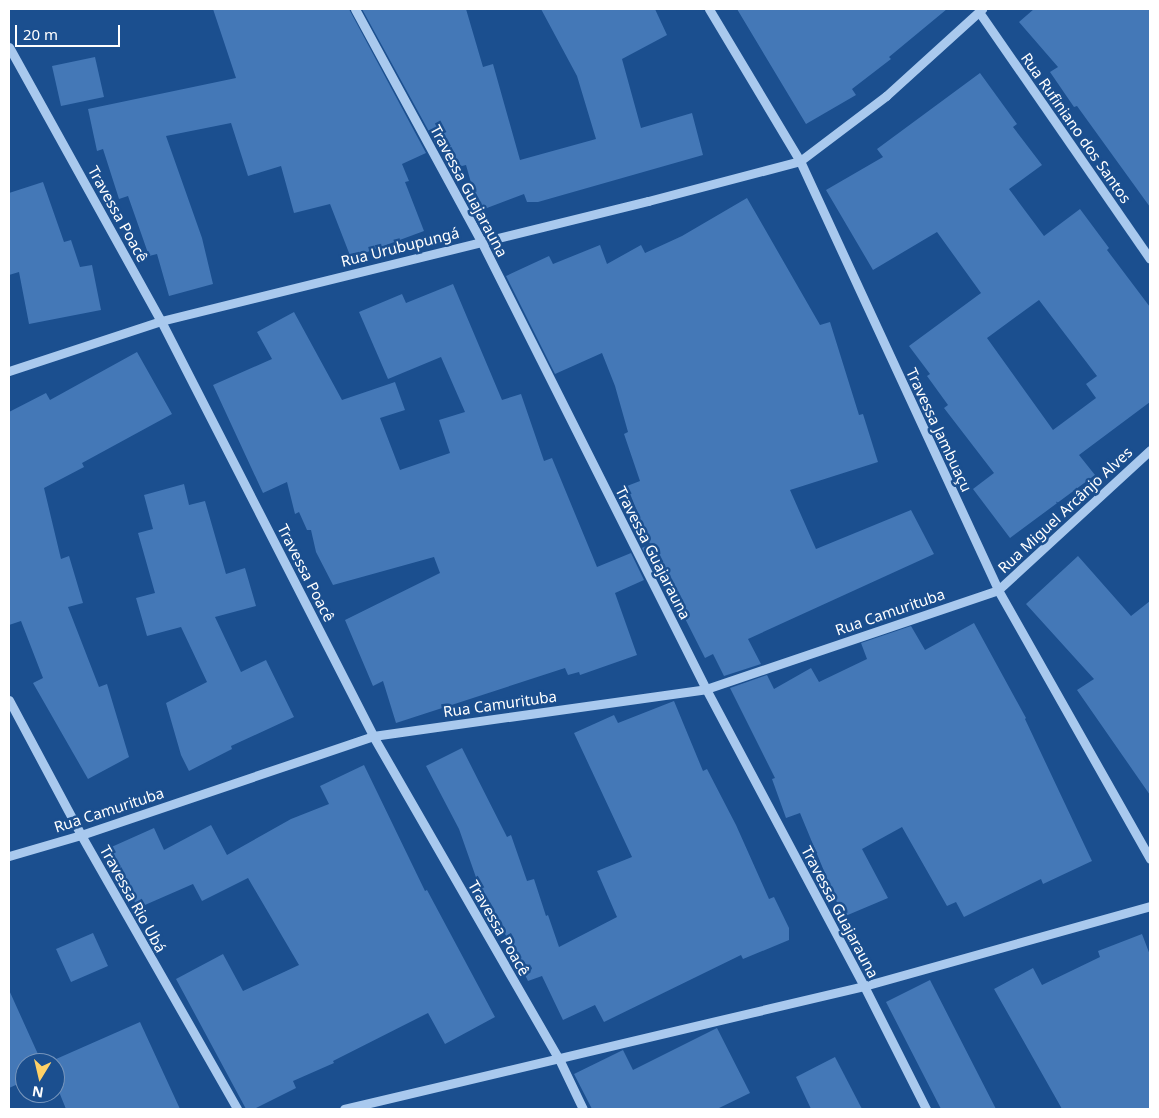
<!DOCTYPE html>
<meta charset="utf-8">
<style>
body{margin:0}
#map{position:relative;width:1159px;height:1118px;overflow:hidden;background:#1b4f8f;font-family:"Noto Sans",sans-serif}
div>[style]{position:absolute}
.building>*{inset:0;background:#4478b7}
.minor>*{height:9px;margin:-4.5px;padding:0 4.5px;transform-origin:4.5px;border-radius:4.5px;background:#a9c9ee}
span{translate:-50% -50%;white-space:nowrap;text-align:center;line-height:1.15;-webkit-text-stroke:5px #1b4f8f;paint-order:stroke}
.street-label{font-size:15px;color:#fff}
.frame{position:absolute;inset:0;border:10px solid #fff;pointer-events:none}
.north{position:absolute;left:15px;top:1053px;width:50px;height:50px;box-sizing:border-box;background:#1b4f8f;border:1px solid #7695bc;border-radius:50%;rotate:189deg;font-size:14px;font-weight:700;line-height:20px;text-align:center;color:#fff}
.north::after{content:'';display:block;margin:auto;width:18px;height:22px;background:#ffd166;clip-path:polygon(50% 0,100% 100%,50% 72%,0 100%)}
.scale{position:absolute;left:15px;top:25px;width:105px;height:22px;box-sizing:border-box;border:2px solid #fff;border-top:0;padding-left:6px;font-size:15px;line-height:18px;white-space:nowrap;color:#fff;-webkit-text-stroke:4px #1b4f8f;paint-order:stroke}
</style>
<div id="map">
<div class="building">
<i style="clip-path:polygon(213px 9px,349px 9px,426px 153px,402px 164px,409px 181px,405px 182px,424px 231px,351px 258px,330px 204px,294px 213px,281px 166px,248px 176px,231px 123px,166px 136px,202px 238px,213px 284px,169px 296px,157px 254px,149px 256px,128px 196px,119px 199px,103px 149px,97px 151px,88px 109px,236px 78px)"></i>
<i style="clip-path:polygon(362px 9px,466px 9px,483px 67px,493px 64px,520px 160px,596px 139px,577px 76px,541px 9px,655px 9px,667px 35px,622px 59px,641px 128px,692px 113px,703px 155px,538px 202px,527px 202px,524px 194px,479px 211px,466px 165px,454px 168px,443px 145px,438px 148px)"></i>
<i style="clip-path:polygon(737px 9px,947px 9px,889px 57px,891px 59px,852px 89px,856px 95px,806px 124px)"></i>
<i style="clip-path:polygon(1034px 9px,1150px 9px,1150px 207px,1077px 106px,1074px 107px,1050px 72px,1058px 67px,1019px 22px)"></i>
<i style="clip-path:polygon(95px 57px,104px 97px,61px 106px,52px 66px)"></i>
<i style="clip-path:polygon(evenodd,980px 73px,1017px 124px,1013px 127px,1042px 165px,1009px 189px,1044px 236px,1080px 209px,1109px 248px,1107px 250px,1150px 307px,1150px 402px,1079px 455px,1095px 475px,1010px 538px,973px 489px,994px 473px,944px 408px,948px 405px,927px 376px,930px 374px,909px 346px,981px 293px,937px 232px,873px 270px,826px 190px,883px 157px,877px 149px,980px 73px,1039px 300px,1097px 376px,1086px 384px,1096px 398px,1053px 430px,987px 338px,1039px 300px)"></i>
<i style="clip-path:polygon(43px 182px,64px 242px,71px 240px,80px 267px,92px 265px,101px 310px,29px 324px,19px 272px,9px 275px,9px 193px)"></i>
<i style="clip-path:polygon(747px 198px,820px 325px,830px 322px,859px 415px,863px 414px,878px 462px,790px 490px,816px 549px,911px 510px,934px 554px,748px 639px,761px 664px,724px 676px,713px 654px,705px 658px,662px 573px,656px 576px,642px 548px,650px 544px,627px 486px,640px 481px,624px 434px,628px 432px,615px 386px,602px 353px,555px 374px,506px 276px,549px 256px,553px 264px,600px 245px,607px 264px,641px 245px,645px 253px,682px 236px)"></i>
<i style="clip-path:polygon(453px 284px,502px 400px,521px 394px,544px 461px,552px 458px,597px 567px,631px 553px,644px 580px,615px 593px,637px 655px,580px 675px,579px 672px,568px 675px,565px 668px,396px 723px,383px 681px,373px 686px,345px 620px,440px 573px,434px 557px,333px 585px,316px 552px,311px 530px,307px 530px,299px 512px,295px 514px,287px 482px,263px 493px,213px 385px,272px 359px,257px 332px,294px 312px,342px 400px,395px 382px,405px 410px,380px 418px,400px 470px,450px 453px,439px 420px,465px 412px,441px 357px,388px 379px,359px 312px,402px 294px,406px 303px)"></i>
<i style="clip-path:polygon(137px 352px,172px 414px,82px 463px,84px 467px,44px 488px,61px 559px,69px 556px,83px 603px,68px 607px,99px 687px,107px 684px,129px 757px,88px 779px,33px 683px,43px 678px,21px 621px,9px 625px,9px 412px,46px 393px,50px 400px)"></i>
<i style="clip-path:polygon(184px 484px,189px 505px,205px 501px,226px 574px,245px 568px,256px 606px,215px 617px,241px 672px,266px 660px,294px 717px,231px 746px,232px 749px,189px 771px,181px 755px,166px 703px,207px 682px,181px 627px,147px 636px,136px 598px,155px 593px,138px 533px,153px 529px,144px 495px)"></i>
<i style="clip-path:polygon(1078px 556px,1131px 616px,1150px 601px,1150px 795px,1077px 690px,1094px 679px,1026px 604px)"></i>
<i style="clip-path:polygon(974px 623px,1026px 718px,1025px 719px,1092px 861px,1043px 884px,1041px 879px,964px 917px,956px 902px,947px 906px,902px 827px,862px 849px,888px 898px,843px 917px,800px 813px,786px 818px,772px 779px,775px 778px,730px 688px,767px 675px,774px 689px,811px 668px,819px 682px,867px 659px,861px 643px,911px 626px,925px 650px)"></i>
<i style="clip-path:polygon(674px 701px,703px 771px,707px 769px,736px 825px,769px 899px,774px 897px,789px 928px,789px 940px,743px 959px,741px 955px,604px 1022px,595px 1005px,563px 1020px,542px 976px,528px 981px,489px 901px,485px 903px,459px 829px,426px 766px,462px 748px,507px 837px,511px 835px,527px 881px,534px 879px,546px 916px,548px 915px,559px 947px,617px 917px,597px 871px,632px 857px,574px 733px,614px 715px,618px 723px)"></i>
<i style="clip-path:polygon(364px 765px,425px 891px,427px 890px,495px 1017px,445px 1044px,428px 1013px,333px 1061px,334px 1063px,293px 1081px,296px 1088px,254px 1109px,246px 1109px,176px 979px,223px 954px,243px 991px,299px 965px,248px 878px,202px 901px,193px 884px,138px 908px,107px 849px,154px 828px,164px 850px,211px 825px,227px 855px,291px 819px,329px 804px,320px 786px)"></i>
<i style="clip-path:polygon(93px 933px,108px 966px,71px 982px,56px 949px)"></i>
<i style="clip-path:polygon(1142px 934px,1150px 955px,1150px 1109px,1062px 1109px,994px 989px,1033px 968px,1042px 985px,1100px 957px,1098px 951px)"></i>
<i style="clip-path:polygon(930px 980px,954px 1027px,996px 1109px,941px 1109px,886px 1002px)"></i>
<i style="clip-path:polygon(9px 990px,42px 1063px,25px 1063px,25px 1081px,9px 1088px)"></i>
<i style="clip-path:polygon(140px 1022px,180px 1109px,66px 1109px,55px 1082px,55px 1063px,47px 1063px)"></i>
<i style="clip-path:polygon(717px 1028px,750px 1093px,717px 1109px,592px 1109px,574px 1074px,623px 1050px,633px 1070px)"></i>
<i style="clip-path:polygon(835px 1057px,862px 1109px,811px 1109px,796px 1077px)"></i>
</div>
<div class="minor">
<i style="left:355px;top:9px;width:264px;rotate:61.5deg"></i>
<i style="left:481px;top:241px;width:501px;rotate:63.33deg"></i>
<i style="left:706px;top:689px;width:336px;rotate:62deg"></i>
<i style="left:864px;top:986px;width:138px;rotate:63.2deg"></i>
<i style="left:709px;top:9px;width:177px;rotate:59.1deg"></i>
<i style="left:800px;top:161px;width:472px;rotate:65.2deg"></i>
<i style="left:998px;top:590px;width:309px;rotate:60.5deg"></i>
<i style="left:979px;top:12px;width:300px;rotate:55.3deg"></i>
<i style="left:9px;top:47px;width:313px;rotate:61deg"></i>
<i style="left:161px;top:321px;width:466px;rotate:62.9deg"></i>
<i style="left:373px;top:736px;width:373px;rotate:60.1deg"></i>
<i style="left:559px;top:1059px;width:55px;rotate:64.4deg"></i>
<i style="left:9px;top:371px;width:160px;rotate:-18.2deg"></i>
<i style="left:161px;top:321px;width:502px;rotate:-13.84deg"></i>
<i style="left:648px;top:201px;width:157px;rotate:-14.7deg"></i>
<i style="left:800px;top:161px;width:108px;rotate:-37.1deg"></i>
<i style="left:886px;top:96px;width:130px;rotate:-42.2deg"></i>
<i style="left:9px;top:700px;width:153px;rotate:61.9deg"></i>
<i style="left:81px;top:835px;width:315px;rotate:60.3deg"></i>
<i style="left:9px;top:856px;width:75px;rotate:-16.3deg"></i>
<i style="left:81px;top:835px;width:308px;rotate:-18.7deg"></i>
<i style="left:373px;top:736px;width:336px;rotate:-8deg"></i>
<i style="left:706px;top:689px;width:308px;rotate:-18.7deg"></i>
<i style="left:998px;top:590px;width:207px;rotate:-42.6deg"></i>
<i style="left:344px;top:1109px;width:534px;rotate:-13.31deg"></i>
<i style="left:864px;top:986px;width:297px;rotate:-15.6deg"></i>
</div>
<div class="street-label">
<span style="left:1076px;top:128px;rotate:55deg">Rua Rufiniano dos Santos</span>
<span style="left:469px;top:191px;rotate:62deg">Travessa Guajarauna</span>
<span style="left:118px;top:214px;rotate:61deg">Travessa Poacê</span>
<span style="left:400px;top:247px;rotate:-14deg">Rua Urubupungá</span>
<span style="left:939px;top:430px;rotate:65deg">Travessa Jambuaçu</span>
<span style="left:1065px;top:510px;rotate:-43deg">Rua Miguel Arcânjo Alves</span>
<span style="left:653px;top:553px;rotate:63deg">Travessa Guajarauna</span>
<span style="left:306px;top:573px;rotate:63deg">Travessa Poacê</span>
<span style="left:890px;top:612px;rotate:-19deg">Rua Camurituba</span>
<span style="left:500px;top:704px;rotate:-8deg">Rua Camurituba</span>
<span style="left:109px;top:810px;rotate:-18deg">Rua Camurituba</span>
<span style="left:133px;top:899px;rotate:61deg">Travessa Rio Ubá</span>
<span style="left:840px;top:912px;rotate:62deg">Travessa Guajarauna</span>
<span style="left:499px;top:928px;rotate:60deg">Travessa Poacê</span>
</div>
<div class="frame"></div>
<div class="north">N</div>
<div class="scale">20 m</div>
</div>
